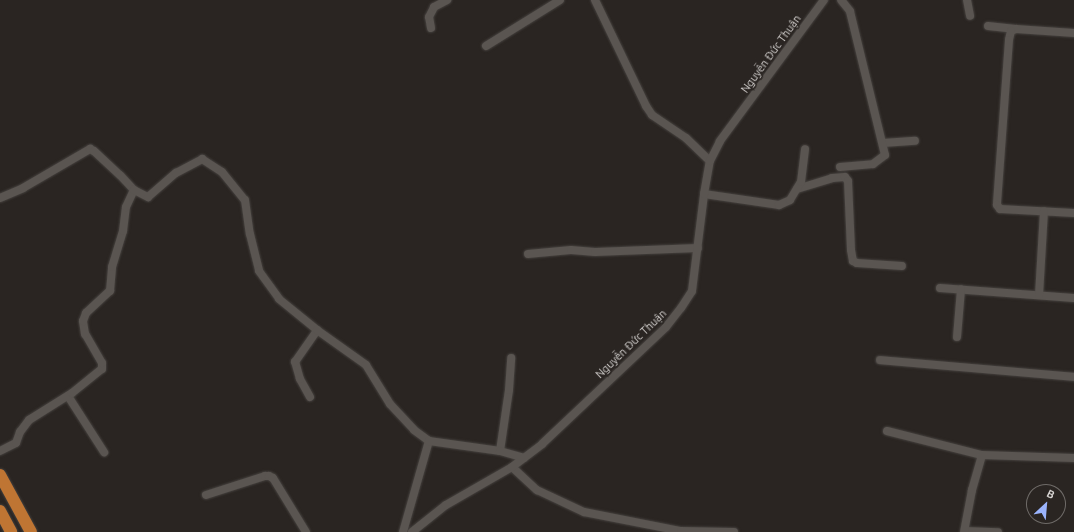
<!DOCTYPE html>
<meta charset="utf-8">
<style>
body{margin:0}
#map{position:relative;width:1074px;height:532px;overflow:hidden;background:#2a2522;font-family:Ubuntu,sans-serif}
div>[style]{position:absolute}
.roads{filter:drop-shadow(0 0 1px #45413e) drop-shadow(0 0 1px #45413e)}
.street>*{height:8px;margin:-4px;padding:0 4px;transform-origin:4px;border-radius:4px;background:#5a5551}
.highway>*{height:12px;margin:-6px;padding:0 6px;transform-origin:6px;border-radius:6px;background:#bf7533}
span{translate:-50% -50%;white-space:nowrap;text-align:center;line-height:1.15;-webkit-text-stroke:3.5px #2a2522;paint-order:stroke}
.street-label{font-size:11px;color:#d6d3d1}
.north{position:absolute;left:1026px;top:484px;width:40px;height:40px;box-sizing:border-box;background:#2a2522;border:1px solid #6f6b68;border-radius:50%;rotate:26deg;font-size:11px;font-weight:700;line-height:16px;text-align:center;color:#d6d3d1}
.north::after{content:'';display:block;margin:auto;width:14px;height:18px;background:#9bb4fd;clip-path:polygon(50% 0,100% 100%,50% 72%,0 100%)}
</style>
<div id="map">
<div class="roads">
<div class="street">
<i style="left:595px;top:0;width:118px;rotate:64.3deg"></i>
<i style="left:646px;top:106px;width:11px;rotate:56deg"></i>
<i style="left:652px;top:115px;width:41px;rotate:34.1deg"></i>
<i style="left:686px;top:138px;width:33px;rotate:44deg"></i>
<i style="left:967px;top:0;width:16px;rotate:79deg"></i>
<i style="left:988px;top:26px;width:28px;rotate:6deg"></i>
<i style="left:431px;top:28px;width:11px;rotate:-100deg"></i>
<i style="left:429px;top:17px;width:11px;rotate:-63deg"></i>
<i style="left:434px;top:7px;width:15px;rotate:-28deg"></i>
<i style="left:1074px;top:33px;width:58px;rotate:-176.1deg"></i>
<i style="left:1016px;top:29px;width:5px;rotate:158deg"></i>
<i style="left:1011px;top:31px;width:9px;rotate:103deg"></i>
<i style="left:1009px;top:40px;width:165px;rotate:94.2deg"></i>
<i style="left:997px;top:205px;width:5px;rotate:53deg"></i>
<i style="left:1000px;top:209px;width:74px;rotate:3.1deg"></i>
<i style="left:486px;top:46px;width:87px;rotate:-31.9deg"></i>
<i style="left:883px;top:143px;width:32px;rotate:-4deg"></i>
<i style="left:840px;top:167px;width:33px;rotate:-5deg"></i>
<i style="left:873px;top:164px;width:15px;rotate:-37deg"></i>
<i style="left:885px;top:155px;width:148px;rotate:-103.7deg"></i>
<i style="left:850px;top:11px;width:14px;rotate:-129deg"></i>
<i style="left:797px;top:189px;width:37px;rotate:-17deg"></i>
<i style="left:832px;top:178px;width:13px;rotate:-4deg"></i>
<i style="left:845px;top:177px;width:5px;rotate:53deg"></i>
<i style="left:848px;top:181px;width:69px;rotate:87.5deg"></i>
<i style="left:851px;top:250px;width:11px;rotate:80deg"></i>
<i style="left:853px;top:261px;width:4px;rotate:27deg"></i>
<i style="left:857px;top:263px;width:45px;rotate:3.8deg"></i>
<i style="left:704px;top:194px;width:76px;rotate:8.3deg"></i>
<i style="left:779px;top:205px;width:12px;rotate:-24deg"></i>
<i style="left:790px;top:200px;width:21px;rotate:-59deg"></i>
<i style="left:801px;top:182px;width:33px;rotate:-83deg"></i>
<i style="left:0;top:198px;width:25px;rotate:-23deg"></i>
<i style="left:23px;top:188px;width:78px;rotate:-30.2deg"></i>
<i style="left:90px;top:149px;width:4px;rotate:27deg"></i>
<i style="left:94px;top:151px;width:35px;rotate:43deg"></i>
<i style="left:120px;top:175px;width:21px;rotate:47deg"></i>
<i style="left:528px;top:254px;width:43px;rotate:-5.3deg"></i>
<i style="left:571px;top:250px;width:24px;rotate:5deg"></i>
<i style="left:595px;top:252px;width:103px;rotate:-2.2deg"></i>
<i style="left:940px;top:288px;width:134px;rotate:4.3deg"></i>
<i style="left:1039px;top:295px;width:84px;rotate:-86.6deg"></i>
<i style="left:957px;top:337px;width:48px;rotate:-85.2deg"></i>
<i style="left:880px;top:360px;width:195px;rotate:5deg"></i>
<i style="left:68px;top:396px;width:67px;rotate:57.3deg"></i>
<i style="left:310px;top:397px;width:21px;rotate:-119deg"></i>
<i style="left:300px;top:379px;width:18px;rotate:-106deg"></i>
<i style="left:295px;top:362px;width:39px;rotate:-55deg"></i>
<i style="left:887px;top:431px;width:98px;rotate:14.2deg"></i>
<i style="left:982px;top:455px;width:92px;rotate:1.9deg"></i>
<i style="left:0;top:451px;width:18px;rotate:-27deg"></i>
<i style="left:16px;top:443px;width:12px;rotate:-70deg"></i>
<i style="left:20px;top:432px;width:15px;rotate:-53deg"></i>
<i style="left:29px;top:420px;width:51px;rotate:-32.1deg"></i>
<i style="left:72px;top:393px;width:38px;rotate:-39deg"></i>
<i style="left:102px;top:369px;width:6px;rotate:-90deg"></i>
<i style="left:102px;top:363px;width:34px;rotate:-120deg"></i>
<i style="left:85px;top:334px;width:13px;rotate:-99deg"></i>
<i style="left:83px;top:321px;width:9px;rotate:-69deg"></i>
<i style="left:86px;top:313px;width:33px;rotate:-43deg"></i>
<i style="left:110px;top:291px;width:24px;rotate:-85deg"></i>
<i style="left:112px;top:267px;width:38px;rotate:-73deg"></i>
<i style="left:123px;top:231px;width:24px;rotate:-83deg"></i>
<i style="left:126px;top:207px;width:19px;rotate:-65deg"></i>
<i style="left:134px;top:190px;width:16px;rotate:27deg"></i>
<i style="left:148px;top:197px;width:37px;rotate:-41deg"></i>
<i style="left:176px;top:173px;width:30px;rotate:-28deg"></i>
<i style="left:202px;top:159px;width:24px;rotate:33deg"></i>
<i style="left:222px;top:172px;width:36px;rotate:51deg"></i>
<i style="left:245px;top:200px;width:34px;rotate:82deg"></i>
<i style="left:250px;top:234px;width:38px;rotate:76deg"></i>
<i style="left:259px;top:271px;width:34px;rotate:54deg"></i>
<i style="left:279px;top:299px;width:49px;rotate:39.2deg"></i>
<i style="left:317px;top:330px;width:60px;rotate:35.5deg"></i>
<i style="left:366px;top:365px;width:46px;rotate:58.4deg"></i>
<i style="left:390px;top:404px;width:35px;rotate:47deg"></i>
<i style="left:414px;top:430px;width:19px;rotate:36deg"></i>
<i style="left:500px;top:451px;width:62px;rotate:-81.6deg"></i>
<i style="left:509px;top:390px;width:32px;rotate:-86deg"></i>
<i style="left:512px;top:467px;width:34px;rotate:43deg"></i>
<i style="left:537px;top:490px;width:52px;rotate:25.1deg"></i>
<i style="left:584px;top:512px;width:99px;rotate:11.1deg"></i>
<i style="left:681px;top:531px;width:53px;rotate:1.1deg"></i>
<i style="left:206px;top:495px;width:62px;rotate:-17.9deg"></i>
<i style="left:265px;top:476px;width:4px"></i>
<i style="left:269px;top:476px;width:4px;rotate:27deg"></i>
<i style="left:273px;top:478px;width:63px;rotate:58.6deg"></i>
<i style="left:965px;top:531px;width:33px;rotate:2deg"></i>
<i style="left:403px;top:532px;width:95px;rotate:-74.1deg"></i>
<i style="left:429px;top:441px;width:72px;rotate:8deg"></i>
<i style="left:500px;top:451px;width:25px;rotate:16deg"></i>
<i style="left:412px;top:532px;width:43px;rotate:-38.5deg"></i>
<i style="left:446px;top:505px;width:76px;rotate:-29.9deg"></i>
<i style="left:512px;top:467px;width:38px;rotate:-37deg"></i>
<i style="left:542px;top:444px;width:170px;rotate:-43.3deg"></i>
<i style="left:666px;top:327px;width:24px;rotate:-52deg"></i>
<i style="left:681px;top:308px;width:20px;rotate:-57deg"></i>
<i style="left:692px;top:291px;width:98px;rotate:-82.9deg"></i>
<i style="left:704px;top:194px;width:34px;rotate:-80deg"></i>
<i style="left:710px;top:161px;width:22px;rotate:-63deg"></i>
<i style="left:720px;top:141px;width:175px;rotate:-53.6deg"></i>
<i style="left:964px;top:532px;width:43px;rotate:-79.2deg"></i>
<i style="left:972px;top:490px;width:36px;rotate:-74deg"></i>
</div>
<div class="highway">
<i style="left:0;top:475px;width:65px;rotate:61.5deg"></i>
<i style="left:0;top:511px;width:24px;rotate:62deg"></i>
</div>
</div>
<div class="street-label">
<span style="left:771px;top:54px;rotate:-54deg">Nguyễn Đức Thuận</span>
<span style="left:631px;top:344px;rotate:-44deg">Nguyễn Đức Thuận</span>
</div>
<div class="north">B</div>
</div>
